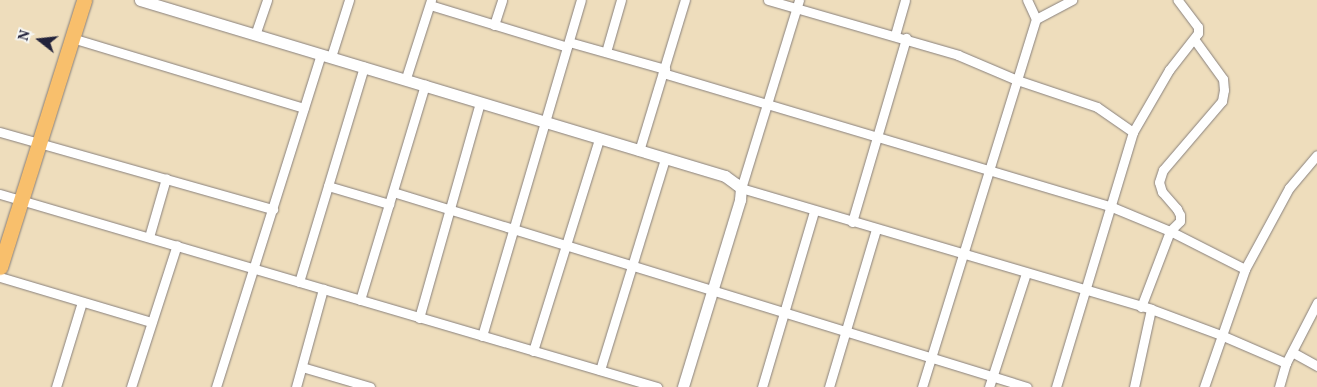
<!DOCTYPE html>
<style>
body{margin:0}
#map{position:relative;width:1317px;height:387px;overflow:hidden;background:#eeddbc;font-family:Vollkorn,serif}
div>[style]{position:absolute}
.roads{filter:drop-shadow(0 0 1px #88807c) drop-shadow(0 0 1px #88807c)}
.minor>*{height:9px;margin:-4.5px;padding:0 4.5px;transform-origin:4.5px;border-radius:4.5px;background:#fff}
.tertiary>*{height:11px;margin:-5.5px;padding:0 5.5px;transform-origin:5.5px;border-radius:5.5px;background:#fff}
.trunk>*{height:15px;margin:-7.5px;padding:0 7.5px;transform-origin:7.5px;border-radius:7.5px;background:#f8bf6c}
span{translate:-50% -50%;white-space:nowrap;text-align:center;line-height:1.15;-webkit-text-stroke:4px #f6f6f2;paint-order:stroke}
.north{position:absolute;left:15px;top:15px;width:50px;height:50px;-webkit-text-stroke:4px #f6f6f2;paint-order:stroke;rotate:286deg;font-size:14px;font-weight:700;line-height:20px;text-align:center;color:#22223b}
.north::after{content:'';display:block;margin:auto;width:18px;height:22px;background:#22223b;clip-path:polygon(50% 0,100% 100%,50% 72%,0 100%)}
</style>
<div id="map">
<div class="roads">
<div class="minor">
<i style="left:768px;top:0;width:198px;rotate:16.1deg"></i>
<i style="left:958px;top:55px;width:64px;rotate:23deg"></i>
<i style="left:1017px;top:80px;width:84px;rotate:18.6deg"></i>
<i style="left:1097px;top:107px;width:44px;rotate:34.8deg"></i>
<i style="left:799px;top:0;width:197px;rotate:107.1deg"></i>
<i style="left:741px;top:188px;width:427px;rotate:16.4deg"></i>
<i style="left:1151px;top:309px;width:75px;rotate:20.4deg"></i>
<i style="left:1221px;top:335px;width:71px;rotate:23.3deg"></i>
<i style="left:430px;top:5px;width:143px;rotate:17deg"></i>
<i style="left:1036px;top:19px;width:41px;rotate:-27.8deg"></i>
<i style="left:494px;top:25px;width:26px;rotate:-72deg"></i>
<i style="left:255px;top:35px;width:37px;rotate:-71deg"></i>
<i style="left:895px;top:35px;width:36px;rotate:-74deg"></i>
<i style="left:72px;top:38px;width:242px;rotate:16.8deg"></i>
<i style="left:569px;top:42px;width:100px;rotate:15.7deg"></i>
<i style="left:606px;top:52px;width:54px;rotate:-73.9deg"></i>
<i style="left:331px;top:57px;width:60px;rotate:-72.5deg"></i>
<i style="left:663px;top:73px;width:469px;rotate:16.6deg"></i>
<i style="left:1112px;top:207px;width:63px;rotate:22.5deg"></i>
<i style="left:1170px;top:231px;width:84px;rotate:26.9deg"></i>
<i style="left:406px;top:78px;width:82px;rotate:-72.2deg"></i>
<i style="left:0;top:132px;width:284px;rotate:15.8deg"></i>
<i style="left:639px;top:151px;width:158px;rotate:-73.1deg"></i>
<i style="left:328px;top:186px;width:64px;rotate:16.4deg"></i>
<i style="left:393px;top:192px;width:663px;rotate:17.1deg"></i>
<i style="left:0;top:194px;width:685px;rotate:16.37deg"></i>
<i style="left:852px;top:222px;width:192px;rotate:-73.6deg"></i>
<i style="left:149px;top:237px;width:61px;rotate:-73.9deg"></i>
<i style="left:0;top:277px;width:158px;rotate:16.6deg"></i>
<i style="left:299px;top:282px;width:225px;rotate:-73.2deg"></i>
<i style="left:360px;top:300px;width:225px;rotate:-73.2deg"></i>
<i style="left:1141px;top:307px;width:81px;rotate:-69.1deg"></i>
<i style="left:1170px;top:231px;width:14px;rotate:-45deg"></i>
<i style="left:1180px;top:221px;width:6px;rotate:-90deg"></i>
<i style="left:1180px;top:215px;width:7px;rotate:-117deg"></i>
<i style="left:1177px;top:209px;width:23px;rotate:-131deg"></i>
<i style="left:1162px;top:192px;width:10px;rotate:-107deg"></i>
<i style="left:1159px;top:182px;width:13px;rotate:-72deg"></i>
<i style="left:1163px;top:170px;width:91px;rotate:-49.5deg"></i>
<i style="left:1222px;top:101px;width:11px;rotate:-80deg"></i>
<i style="left:1224px;top:90px;width:11px;rotate:-95deg"></i>
<i style="left:1223px;top:79px;width:49px;rotate:-125.9deg"></i>
<i style="left:419px;top:318px;width:224px;rotate:-74.2deg"></i>
<i style="left:482px;top:336px;width:350px;rotate:-73.6deg"></i>
<i style="left:533px;top:351px;width:222px;rotate:-72.7deg"></i>
<i style="left:1292px;top:352px;width:29px;rotate:29deg"></i>
<i style="left:302px;top:367px;width:71px;rotate:16.4deg"></i>
<i style="left:600px;top:370px;width:221px;rotate:-72.9deg"></i>
<i style="left:56px;top:387px;width:89px;rotate:-73deg"></i>
<i style="left:131px;top:387px;width:149px;rotate:-72.1deg"></i>
<i style="left:216px;top:387px;width:349px;rotate:-72.5deg"></i>
<i style="left:296px;top:387px;width:102px;rotate:-74.6deg"></i>
<i style="left:762px;top:387px;width:184px;rotate:-73.5deg"></i>
<i style="left:829px;top:387px;width:165px;rotate:-73.4deg"></i>
<i style="left:922px;top:387px;width:385px;rotate:-72.8deg"></i>
<i style="left:1036px;top:19px;width:21px;rotate:-115deg"></i>
<i style="left:989px;top:387px;width:120px;rotate:-72deg"></i>
<i style="left:1056px;top:387px;width:266px;rotate:-73.2deg"></i>
<i style="left:1133px;top:132px;width:72px;rotate:-59.9deg"></i>
<i style="left:1169px;top:70px;width:47px;rotate:-51.9deg"></i>
<i style="left:1198px;top:33px;width:6px;rotate:-90deg"></i>
<i style="left:1198px;top:27px;width:34px;rotate:-127deg"></i>
<i style="left:1134px;top:387px;width:80px;rotate:-77.7deg"></i>
<i style="left:1204px;top:387px;width:125px;rotate:-70.8deg"></i>
<i style="left:1245px;top:269px;width:92px;rotate:-61.5deg"></i>
<i style="left:1289px;top:188px;width:43px;rotate:-49.7deg"></i>
<i style="left:1279px;top:387px;width:25px;rotate:-74deg"></i>
<i style="left:1286px;top:363px;width:68px;rotate:-62.7deg"></i>
</div>
<div class="tertiary">
<i style="left:140px;top:0;width:611px;rotate:16.74deg"></i>
<i style="left:725px;top:176px;width:14px;rotate:36deg"></i>
<i style="left:736px;top:184px;width:6px;rotate:39deg"></i>
<i style="left:741px;top:188px;width:12px;rotate:95deg"></i>
<i style="left:740px;top:200px;width:195px;rotate:107deg"></i>
</div>
<div class="trunk">
<i style="left:0;top:267px;width:280px;rotate:-72.5deg"></i>
</div>
</div>
<div class="north">N</div>
</div>
